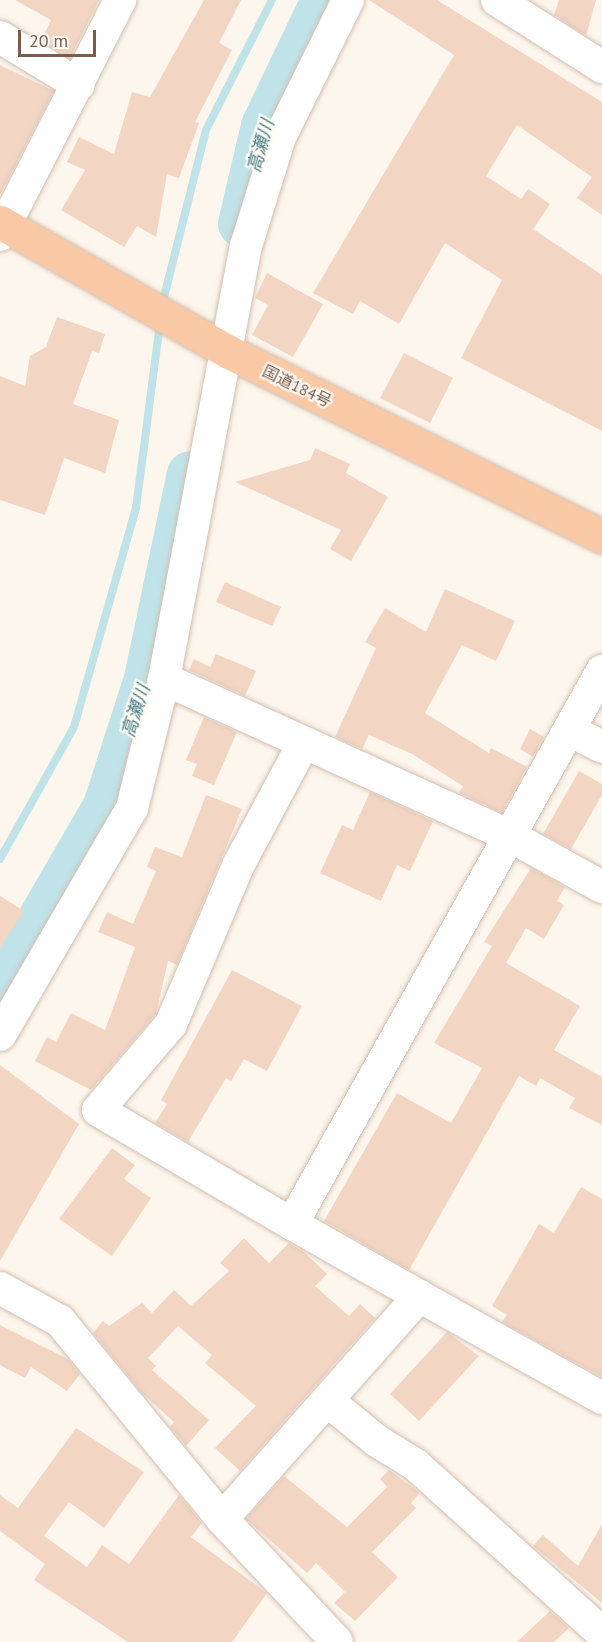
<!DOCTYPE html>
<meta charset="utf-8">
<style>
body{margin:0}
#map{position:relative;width:602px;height:1642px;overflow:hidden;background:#fdf6ec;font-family:"PT Sans","Noto Sans JP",sans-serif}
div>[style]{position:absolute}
.stream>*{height:8px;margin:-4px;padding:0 4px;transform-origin:4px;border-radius:4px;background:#bfe3e8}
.river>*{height:46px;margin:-23px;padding:0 23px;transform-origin:23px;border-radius:23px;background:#bfe3e8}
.building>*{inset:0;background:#f3d5c3}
.roads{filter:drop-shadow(0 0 2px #d1beb0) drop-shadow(0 0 2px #d1beb0)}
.minor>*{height:32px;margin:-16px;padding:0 16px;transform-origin:16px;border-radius:16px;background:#fff}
.trunk>*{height:33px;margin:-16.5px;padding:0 16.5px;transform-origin:16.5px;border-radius:16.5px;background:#f9c8a4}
span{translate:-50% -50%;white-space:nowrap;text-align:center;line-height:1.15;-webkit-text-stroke:4.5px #fffaf3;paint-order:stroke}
.street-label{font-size:16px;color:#7a5c4d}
.water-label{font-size:18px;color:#437c86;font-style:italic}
.scale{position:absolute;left:18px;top:30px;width:78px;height:27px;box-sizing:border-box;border:3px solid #7a5c4d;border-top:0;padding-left:8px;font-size:18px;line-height:21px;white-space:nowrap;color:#7a5c4d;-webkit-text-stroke:4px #fffaf3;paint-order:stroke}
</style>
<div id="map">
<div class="stream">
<i style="left:162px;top:305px;width:180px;rotate:-75.9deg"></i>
<i style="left:206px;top:130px;width:146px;rotate:-63.1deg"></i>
<i style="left:0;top:859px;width:151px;rotate:-60.7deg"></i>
<i style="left:74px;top:727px;width:228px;rotate:-74.2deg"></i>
<i style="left:136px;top:508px;width:187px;rotate:-82.6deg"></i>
</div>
<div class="river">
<i style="left:241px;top:224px;width:101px;rotate:-76.8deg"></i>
<i style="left:264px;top:126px;width:140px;rotate:-64.5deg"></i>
<i style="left:0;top:989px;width:211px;rotate:-59.9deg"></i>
<i style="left:106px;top:806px;width:133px;rotate:-72.1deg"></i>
<i style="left:147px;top:679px;width:209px;rotate:-78.2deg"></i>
</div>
<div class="building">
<i style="clip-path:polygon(15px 0,99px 0,70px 58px,41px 41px,51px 20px)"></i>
<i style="clip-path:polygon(204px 0,241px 0,219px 43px,232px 50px,195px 122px,199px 123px,179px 178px,167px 174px,156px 237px,137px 226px,124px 247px,61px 210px,85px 170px,67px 162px,79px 137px,114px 154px,132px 92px,150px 97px)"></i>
<i style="clip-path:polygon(369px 0,437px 0,602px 102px,602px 215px,577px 198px,592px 177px,517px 125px,486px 176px,521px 199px,528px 189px,550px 204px,533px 229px,602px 275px,602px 431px,461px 358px,502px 280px,445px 243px,399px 324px,360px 301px,353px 314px,313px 293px,454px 55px)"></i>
<i style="clip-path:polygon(559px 0,596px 0,586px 36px,554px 15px)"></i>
<i style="clip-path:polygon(0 65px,54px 91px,0 195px)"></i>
<i style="clip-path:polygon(267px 273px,323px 304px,293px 357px,252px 335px,268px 305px,255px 298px)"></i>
<i style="clip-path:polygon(57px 317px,105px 334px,99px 353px,92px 351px,73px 404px,119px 420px,105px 473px,64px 458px,45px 515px,0 500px,0 376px,25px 386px,30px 356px,46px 347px)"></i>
<i style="clip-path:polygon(404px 353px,453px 378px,430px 423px,380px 398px)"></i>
<i style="clip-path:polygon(315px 448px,350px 464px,346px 473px,388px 497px,351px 561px,330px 549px,341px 530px,235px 482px,310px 460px)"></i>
<i style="clip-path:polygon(225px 582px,281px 607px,272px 626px,216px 602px)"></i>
<i style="clip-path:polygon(445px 589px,515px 621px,496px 661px,462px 645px,425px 713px,489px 753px,491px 748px,527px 767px,502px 813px,459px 793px,463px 786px,412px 754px,369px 735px,362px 749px,335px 737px,376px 648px,365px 642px,385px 608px,426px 632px)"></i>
<i style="clip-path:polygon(216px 654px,256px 671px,245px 696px,189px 670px,194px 659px,210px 667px)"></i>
<i style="clip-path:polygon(204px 717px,237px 732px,214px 785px,192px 776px,197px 764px,186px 760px)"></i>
<i style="clip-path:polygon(530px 729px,544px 737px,533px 757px,520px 749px)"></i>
<i style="clip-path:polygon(579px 771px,602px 784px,602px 795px,571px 849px,543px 834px)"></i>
<i style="clip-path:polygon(370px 792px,433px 821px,410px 871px,397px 865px,381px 901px,320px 873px,342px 825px,353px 830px)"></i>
<i style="clip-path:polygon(206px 795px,242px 809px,177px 965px,168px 961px,156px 1014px,91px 1090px,35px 1061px,47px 1037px,56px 1042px,71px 1013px,105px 1030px,135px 947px,98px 932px,107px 912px,133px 924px,156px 871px,147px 867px,155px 847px,182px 857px)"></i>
<i style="clip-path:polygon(531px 868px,565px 887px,557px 901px,564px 905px,544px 939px,526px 928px,506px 963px,580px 1006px,554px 1050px,602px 1077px,602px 1125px,569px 1108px,575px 1098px,540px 1078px,536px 1086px,519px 1076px,409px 1270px,324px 1221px,397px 1093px,451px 1123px,482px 1068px,434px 1043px,492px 946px,484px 942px)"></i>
<i style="clip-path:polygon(0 896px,24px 911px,0 948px)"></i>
<i style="clip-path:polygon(232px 970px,302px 1006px,267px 1071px,244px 1059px,231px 1081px,226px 1078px,188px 1142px,155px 1123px,167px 1104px,161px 1100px)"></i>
<i style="clip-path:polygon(0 1065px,79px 1124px,0 1261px)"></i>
<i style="clip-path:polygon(112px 1148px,135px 1165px,124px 1179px,151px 1198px,112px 1256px,59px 1219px)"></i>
<i style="clip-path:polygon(581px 1187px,602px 1199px,602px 1377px,502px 1322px,507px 1315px,492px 1306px,539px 1224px,554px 1233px)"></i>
<i style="clip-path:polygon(244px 1238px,269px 1263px,289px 1243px,304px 1252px,327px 1274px,315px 1286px,349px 1316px,360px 1304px,375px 1318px,240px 1471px,215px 1448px,256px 1406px,205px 1363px,212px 1355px,178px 1326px,148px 1358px,156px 1366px,152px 1370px,209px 1420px,186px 1446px,170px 1427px,174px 1422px,142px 1393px,93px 1333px,103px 1321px,109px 1326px,142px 1303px,152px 1313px,174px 1290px,191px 1306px,229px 1271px,220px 1263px)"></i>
<i style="clip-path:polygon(0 1325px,68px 1359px,80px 1374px,67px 1391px,31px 1367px,25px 1378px,0 1365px)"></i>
<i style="clip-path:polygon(447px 1332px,479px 1356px,419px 1421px,390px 1394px)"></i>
<i style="clip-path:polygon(76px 1428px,144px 1472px,104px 1528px,69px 1502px,44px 1536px,87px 1567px,102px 1545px,129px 1564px,179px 1495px,202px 1523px,191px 1537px,267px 1593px,232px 1642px,128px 1642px,34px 1580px,45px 1564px,0 1531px,0 1495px,18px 1508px)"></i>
<i style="clip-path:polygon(389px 1470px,420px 1493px,411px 1503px,416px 1508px,372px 1552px,398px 1577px,355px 1621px,334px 1603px,345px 1592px,316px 1563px,307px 1573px,246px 1519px,284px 1476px,347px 1527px,387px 1487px,380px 1479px)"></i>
<i style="clip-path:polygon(602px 1524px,602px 1603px,533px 1546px,543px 1535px,578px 1566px)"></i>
<i style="clip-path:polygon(550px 1611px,569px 1628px,554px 1642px,517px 1642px)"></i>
</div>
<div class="roads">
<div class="minor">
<i style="left:497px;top:0;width:125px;rotate:32.5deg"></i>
<i style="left:0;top:37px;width:92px;rotate:31.3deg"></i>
<i style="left:0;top:235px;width:264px;rotate:-62.9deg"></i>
<i style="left:164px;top:679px;width:382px;rotate:24.4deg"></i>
<i style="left:512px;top:837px;width:103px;rotate:29.1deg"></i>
<i style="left:569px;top:730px;width:37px;rotate:27deg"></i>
<i style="left:0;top:1035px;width:263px;rotate:-59.8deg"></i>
<i style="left:132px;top:808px;width:133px;rotate:-76.1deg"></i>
<i style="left:164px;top:679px;width:441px;rotate:-79.3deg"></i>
<i style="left:246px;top:246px;width:114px;rotate:-72.7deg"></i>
<i style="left:280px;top:137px;width:153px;rotate:-63.6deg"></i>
<i style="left:292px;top:1224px;width:225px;rotate:-149.6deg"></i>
<i style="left:98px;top:1110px;width:113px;rotate:-49.7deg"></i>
<i style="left:171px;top:1024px;width:174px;rotate:-67deg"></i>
<i style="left:239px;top:864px;width:136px;rotate:-61.9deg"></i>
<i style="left:0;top:1288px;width:68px;rotate:28.8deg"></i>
<i style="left:60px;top:1321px;width:256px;rotate:50.7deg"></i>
<i style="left:222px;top:1519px;width:168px;rotate:46.9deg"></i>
<i style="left:419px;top:1296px;width:210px;rotate:29.1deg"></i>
<i style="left:328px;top:1401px;width:63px;rotate:39.2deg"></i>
<i style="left:377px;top:1441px;width:46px;rotate:31.6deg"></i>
<i style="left:416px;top:1465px;width:251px;rotate:42.1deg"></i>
<i style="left:222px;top:1519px;width:298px;rotate:-48.5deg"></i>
<i style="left:419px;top:1296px;width:146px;rotate:-150.4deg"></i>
<i style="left:292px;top:1224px;width:634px;rotate:-60.73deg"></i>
</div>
<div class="trunk">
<i style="left:0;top:222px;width:263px;rotate:29.6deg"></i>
<i style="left:229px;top:352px;width:416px;rotate:26.3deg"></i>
</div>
</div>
<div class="street-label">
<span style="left:297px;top:386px;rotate:26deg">国道184号</span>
</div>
<div class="water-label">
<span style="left:261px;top:146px;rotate:-74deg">高瀬川</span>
<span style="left:136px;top:711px;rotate:-72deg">高瀬川</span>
</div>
<div class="scale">20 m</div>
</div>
